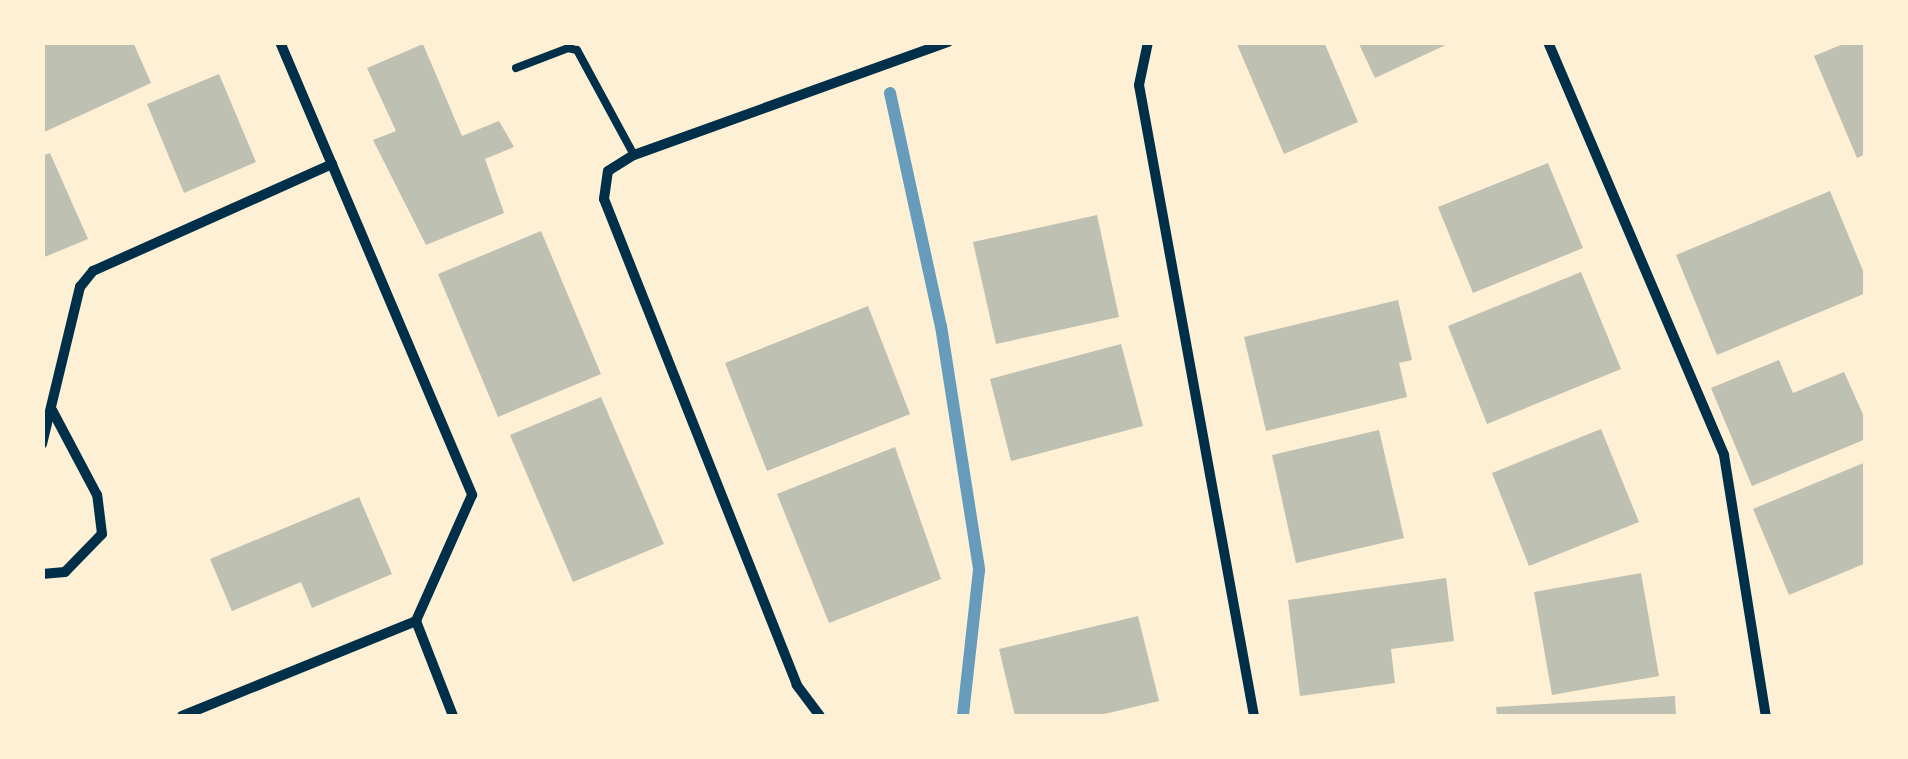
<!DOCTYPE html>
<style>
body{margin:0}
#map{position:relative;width:1908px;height:759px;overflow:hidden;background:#fdf0d5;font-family:"Noto Serif",serif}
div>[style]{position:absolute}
.stream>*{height:12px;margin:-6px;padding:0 6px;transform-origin:6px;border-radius:6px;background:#669bbc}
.building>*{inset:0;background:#bec0b2}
.service>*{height:8px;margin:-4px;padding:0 4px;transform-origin:4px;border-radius:4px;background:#003049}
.minor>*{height:10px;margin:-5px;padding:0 5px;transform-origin:5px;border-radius:5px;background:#003049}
span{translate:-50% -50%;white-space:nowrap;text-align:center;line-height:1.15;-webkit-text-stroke:10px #fdf0d5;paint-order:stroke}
.frame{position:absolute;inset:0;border:45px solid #fdf0d5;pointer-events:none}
</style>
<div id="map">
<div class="stream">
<i style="left:890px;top:93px;width:239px;rotate:77.7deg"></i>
<i style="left:941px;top:326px;width:247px;rotate:81.1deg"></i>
<i style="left:979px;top:570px;width:147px;rotate:96.3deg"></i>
</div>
<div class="building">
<i style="clip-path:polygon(42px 42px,133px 42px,151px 83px,42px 133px)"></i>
<i style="clip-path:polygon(1236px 42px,1324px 42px,1358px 122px,1284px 154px)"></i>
<i style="clip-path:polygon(1358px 42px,1452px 42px,1375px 78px)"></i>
<i style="clip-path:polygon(1848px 42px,1866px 42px,1866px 154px,1857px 158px,1814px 56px)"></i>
<i style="clip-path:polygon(423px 44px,462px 136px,499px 121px,514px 147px,485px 159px,504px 213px,426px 245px,373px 140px,396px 131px,367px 68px)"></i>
<i style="clip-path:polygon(219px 74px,256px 162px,184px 193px,147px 104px)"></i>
<i style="clip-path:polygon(50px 153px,88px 239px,42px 258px,42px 156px)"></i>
<i style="clip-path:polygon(1548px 163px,1583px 248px,1473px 293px,1438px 207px)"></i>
<i style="clip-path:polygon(1830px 191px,1866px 278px,1866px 293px,1717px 355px,1676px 255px)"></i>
<i style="clip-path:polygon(1097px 215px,1119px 317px,996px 344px,973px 242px)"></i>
<i style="clip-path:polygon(541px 231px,601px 374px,498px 417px,438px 274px)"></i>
<i style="clip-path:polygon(1581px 272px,1621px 369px,1487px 424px,1448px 326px)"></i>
<i style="clip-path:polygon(1398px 300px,1412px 360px,1399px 363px,1407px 397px,1266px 431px,1244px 337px)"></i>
<i style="clip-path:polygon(868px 306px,910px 414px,767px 471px,725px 363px)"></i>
<i style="clip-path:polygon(1121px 344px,1143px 426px,1011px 461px,990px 379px)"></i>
<i style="clip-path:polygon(1779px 360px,1793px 393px,1844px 372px,1866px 421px,1866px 439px,1752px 486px,1711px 388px)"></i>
<i style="clip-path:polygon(601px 397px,664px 544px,573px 582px,510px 435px)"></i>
<i style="clip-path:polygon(1601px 429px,1639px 522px,1529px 566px,1492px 473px)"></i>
<i style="clip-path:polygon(1379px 430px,1404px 538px,1296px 563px,1272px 455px)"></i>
<i style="clip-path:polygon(895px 447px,941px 579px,829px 623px,777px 494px)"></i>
<i style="clip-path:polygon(1866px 462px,1866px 563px,1789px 595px,1753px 509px)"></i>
<i style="clip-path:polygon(359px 497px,392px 574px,312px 608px,301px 582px,232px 611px,210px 559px)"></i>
<i style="clip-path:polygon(1641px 573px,1659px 676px,1552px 695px,1534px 592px)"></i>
<i style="clip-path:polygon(1446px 578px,1454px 641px,1391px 649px,1395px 683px,1300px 696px,1288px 600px)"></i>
<i style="clip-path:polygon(1138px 616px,1159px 701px,1096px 716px,1015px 716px,999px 649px)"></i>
<i style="clip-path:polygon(1675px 696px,1676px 716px,1497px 716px,1496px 707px)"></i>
</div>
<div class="service">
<i style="left:516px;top:68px;width:56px;rotate:-21deg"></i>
<i style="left:568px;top:48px;width:9px;rotate:13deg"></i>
<i style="left:577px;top:50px;width:119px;rotate:61.5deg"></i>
</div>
<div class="minor">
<i style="left:280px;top:42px;width:492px;rotate:67deg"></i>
<i style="left:472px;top:495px;width:138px;rotate:114deg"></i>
<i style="left:1148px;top:42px;width:44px;rotate:101.8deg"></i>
<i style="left:1139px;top:85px;width:641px;rotate:79.67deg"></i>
<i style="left:1548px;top:42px;width:449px;rotate:66.9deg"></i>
<i style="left:1724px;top:455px;width:264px;rotate:80.9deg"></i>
<i style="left:42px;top:444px;width:162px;rotate:-76.4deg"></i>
<i style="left:80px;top:287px;width:21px;rotate:-51deg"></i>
<i style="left:93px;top:271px;width:262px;rotate:-24.1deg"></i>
<i style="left:42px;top:574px;width:23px;rotate:-5deg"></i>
<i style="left:65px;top:572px;width:53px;rotate:-45.8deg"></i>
<i style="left:102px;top:534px;width:39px;rotate:-97deg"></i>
<i style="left:97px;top:495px;width:96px;rotate:-117.9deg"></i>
<i style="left:416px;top:621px;width:102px;rotate:68.7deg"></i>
<i style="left:182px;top:716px;width:253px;rotate:-22.1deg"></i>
<i style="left:820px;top:716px;width:39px;rotate:-127deg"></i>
<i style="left:797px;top:685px;width:523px;rotate:-111.66deg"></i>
<i style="left:604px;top:199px;width:28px;rotate:-82deg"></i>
<i style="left:608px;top:171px;width:31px;rotate:-32deg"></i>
<i style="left:634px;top:155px;width:334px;rotate:-19.8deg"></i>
</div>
<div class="frame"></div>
</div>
